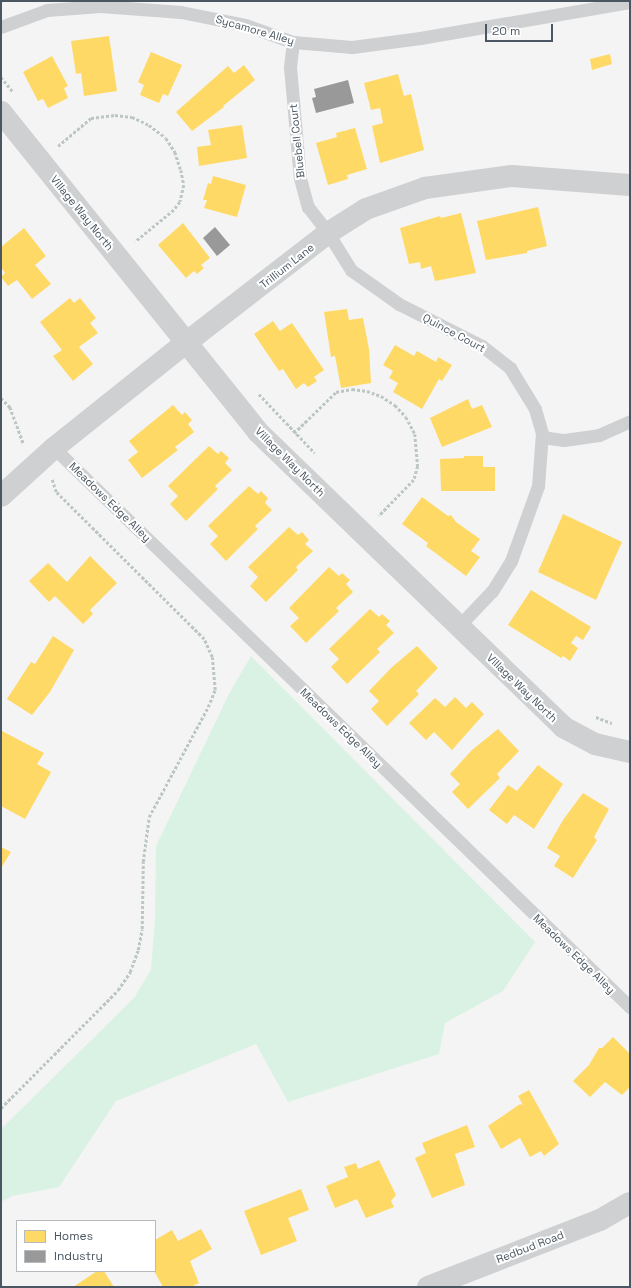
<!DOCTYPE html>
<style>
body{margin:0}
#map{position:relative;width:631px;height:1288px;overflow:hidden;background:#f4f4f4;font-family:"Space Grotesk",sans-serif}
div>[style]{position:absolute}
.green>*{inset:0;background:#d9f2e3}
.homes>*{inset:0;background:#ffd966}
.industry>*{inset:0;background:#999}
.path>*{height:2.5px;margin-top:-1.25px;transform-origin:0;background:repeating-linear-gradient(90deg,#bcc7c4 0 3px,transparent 0 5px)}
.service>*{height:13px;margin:-6.5px;padding:0 6.5px;transform-origin:6.5px;border-radius:6.5px;background:#ced0d2}
.minor>*{height:22px;margin:-11px;padding:0 11px;transform-origin:11px;border-radius:11px;background:#ced0d2}
span{translate:-50% -50%;white-space:nowrap;text-align:center;line-height:1.15;-webkit-text-stroke:4px #fff;paint-order:stroke}
.street-label{font-size:11px;color:#4a5661}
.frame{position:absolute;inset:0;border:2px solid #4a5661;pointer-events:none}
.legend{position:absolute;left:16px;top:1220px;width:140px;height:52px;box-sizing:border-box;background:#fff;border:1px solid #b7bbc0;margin:0;padding:5px 7px;list-style:none;font-size:12px;color:#4a5661}
.legend li{display:flex;align-items:center;gap:8px;height:20px}
.legend b{width:20px;border:1px solid #b7bbc0}
.scale{position:absolute;left:485px;top:24px;width:68px;height:18px;box-sizing:border-box;border:2px solid #4a5661;border-top:0;padding-left:5px;font-size:12px;line-height:14px;white-space:nowrap;color:#4a5661;-webkit-text-stroke:3px #fff;paint-order:stroke}
</style>
<div id="map">
<div class="green">
<i style="clip-path:polygon(251px 656px,535px 942px,503px 991px,445px 1023px,439px 1054px,288px 1102px,256px 1044px,116px 1101px,59px 1187px,12px 1196px,1px 1202px,1px 1129px,134px 998px,151px 970px,155px 921px,156px 846px,229px 694px)"></i>
</div>
<div class="homes">
<i style="clip-path:polygon(109px 36px,117px 91px,84px 96px,81px 73px,76px 74px,71px 41px)"></i>
<i style="clip-path:polygon(151px 52px,182px 65px,168px 96px,163px 94px,159px 103px,140px 95px,144px 85px,138px 82px)"></i>
<i style="clip-path:polygon(610px 54px,612px 64px,592px 70px,590px 59px)"></i>
<i style="clip-path:polygon(52px 56px,68px 86px,64px 88px,68px 98px,48px 108px,43px 99px,38px 101px,23px 72px)"></i>
<i style="clip-path:polygon(244px 65px,255px 80px,223px 106px,224px 107px,192px 131px,176px 112px,228px 66px,234px 73px)"></i>
<i style="clip-path:polygon(398px 74px,404px 96px,411px 94px,424px 150px,380px 163px,372px 126px,383px 123px,380px 108px,371px 110px,364px 83px)"></i>
<i style="clip-path:polygon(242px 125px,247px 158px,199px 166px,197px 147px,211px 145px,208px 130px)"></i>
<i style="clip-path:polygon(355px 128px,367px 169px,347px 175px,348px 179px,328px 185px,316px 143px,337px 137px,336px 133px)"></i>
<i style="clip-path:polygon(213px 176px,246px 185px,237px 217px,204px 208px,207px 200px,203px 200px,208px 183px,211px 184px)"></i>
<i style="clip-path:polygon(538px 207px,547px 246px,527px 251px,527px 253px,486px 260px,477px 221px)"></i>
<i style="clip-path:polygon(461px 213px,476px 273px,435px 281px,431px 266px,421px 269px,420px 262px,409px 264px,400px 228px,440px 216px,441px 218px)"></i>
<i style="clip-path:polygon(183px 223px,210px 258px,201px 265px,204px 268px,197px 274px,194px 271px,186px 278px,158px 245px)"></i>
<i style="clip-path:polygon(24px 228px,46px 256px,35px 265px,51px 284px,32px 299px,17px 280px,8px 286px,1px 277px,5px 273px,1px 267px,1px 247px)"></i>
<i style="clip-path:polygon(70px 298px,74px 303px,80px 298px,96px 318px,90px 323px,98px 333px,79px 347px,93px 364px,73px 381px,53px 356px,62px 350px,40px 322px)"></i>
<i style="clip-path:polygon(347px 309px,349px 320px,363px 318px,369px 349px,371px 383px,341px 388px,335px 356px,331px 357px,324px 312px)"></i>
<i style="clip-path:polygon(273px 321px,280px 331px,292px 323px,324px 370px,314px 377px,317px 381px,308px 387px,304px 383px,296px 389px,283px 369px,279px 371px,254px 334px)"></i>
<i style="clip-path:polygon(395px 345px,414px 356px,417px 351px,436px 362px,438px 357px,452px 365px,442px 381px,439px 379px,422px 409px,393px 392px,398px 383px,389px 378px,393px 371px,383px 365px)"></i>
<i style="clip-path:polygon(468px 399px,472px 409px,482px 405px,492px 427px,442px 447px,430px 418px)"></i>
<i style="clip-path:polygon(173px 405px,182px 415px,185px 412px,192px 420px,188px 424px,194px 432px,175px 447px,178px 450px,142px 478px,128px 460px,138px 452px,129px 441px)"></i>
<i style="clip-path:polygon(209px 446px,218px 454px,221px 451px,229px 458px,225px 463px,232px 470px,215px 486px,218px 489px,186px 521px,170px 504px,178px 496px,168px 486px)"></i>
<i style="clip-path:polygon(464px 456px,483px 456px,483px 467px,495px 467px,495px 491px,441px 491px,440px 459px,464px 458px)"></i>
<i style="clip-path:polygon(249px 486px,258px 494px,261px 491px,268px 498px,265px 503px,272px 510px,255px 526px,258px 529px,226px 561px,210px 544px,218px 536px,208px 526px)"></i>
<i style="clip-path:polygon(422px 497px,448px 516px,451px 515px,456px 522px,480px 539px,471px 551px,480px 557px,466px 576px,426px 546px,428px 543px,402px 524px)"></i>
<i style="clip-path:polygon(563px 514px,622px 542px,596px 600px,538px 572px)"></i>
<i style="clip-path:polygon(289px 527px,298px 535px,302px 532px,309px 540px,305px 544px,313px 551px,296px 567px,298px 570px,266px 602px,250px 586px,258px 577px,248px 567px)"></i>
<i style="clip-path:polygon(90px 556px,117px 583px,90px 610px,93px 614px,83px 624px,55px 596px,49px 602px,29px 581px,48px 563px,67px 582px)"></i>
<i style="clip-path:polygon(329px 567px,339px 576px,342px 573px,350px 580px,346px 584px,353px 592px,336px 608px,339px 611px,306px 643px,290px 626px,299px 618px,289px 608px)"></i>
<i style="clip-path:polygon(531px 590px,591px 627px,583px 640px,576px 636px,571px 643px,578px 648px,570px 661px,563px 656px,561px 658px,508px 625px)"></i>
<i style="clip-path:polygon(370px 609px,379px 617px,382px 614px,390px 621px,386px 625px,394px 633px,377px 649px,380px 652px,347px 684px,331px 667px,339px 659px,329px 649px)"></i>
<i style="clip-path:polygon(53px 636px,74px 650px,50px 692px,32px 715px,7px 699px,31px 662px,35px 664px)"></i>
<i style="clip-path:polygon(417px 646px,438px 668px,416px 691px,419px 694px,387px 726px,371px 709px,379px 701px,369px 691px,391px 668px)"></i>
<i style="clip-path:polygon(455px 697px,466px 708px,472px 702px,484px 714px,452px 750px,434px 732px,426px 740px,409px 723px,435px 698px,445px 707px)"></i>
<i style="clip-path:polygon(498px 729px,519px 751px,497px 774px,500px 778px,468px 809px,452px 792px,460px 784px,450px 774px,472px 750px)"></i>
<i style="clip-path:polygon(2px 731px,44px 753px,37px 764px,51px 772px,25px 819px,1px 806px)"></i>
<i style="clip-path:polygon(538px 765px,563px 784px,534px 829px,514px 815px,507px 824px,489px 810px,508px 785px,517px 791px)"></i>
<i style="clip-path:polygon(583px 793px,609px 809px,594px 837px,597px 840px,573px 878px,554px 866px,560px 856px,547px 848px,563px 820px)"></i>
<i style="clip-path:polygon(1px 847px,11px 852px,1px 868px)"></i>
<i style="clip-path:polygon(613px 1037px,630px 1054px,630px 1087px,622px 1095px,605px 1082px,590px 1097px,573px 1081px,589px 1065px,599px 1048px,602px 1048px)"></i>
<i style="clip-path:polygon(529px 1090px,559px 1144px,544px 1156px,541px 1151px,530px 1157px,520px 1138px,501px 1149px,488px 1126px,520px 1104px,523px 1105px,518px 1096px)"></i>
<i style="clip-path:polygon(467px 1125px,475px 1147px,455px 1154px,465px 1185px,432px 1198px,415px 1158px,426px 1153px,422px 1143px)"></i>
<i style="clip-path:polygon(379px 1160px,396px 1195px,391px 1201px,394px 1207px,366px 1218px,357px 1199px,335px 1208px,326px 1186px,348px 1177px,344px 1167px,356px 1163px,358px 1169px)"></i>
<i style="clip-path:polygon(301px 1189px,309px 1210px,288px 1218px,297px 1241px,261px 1255px,244px 1211px)"></i>
<i style="clip-path:polygon(201px 1229px,212px 1249px,190px 1261px,199px 1283px,191px 1287px,163px 1287px,154px 1271px,155px 1240px,172px 1230px,178px 1241px)"></i>
<i style="clip-path:polygon(97px 1271px,104px 1271px,114px 1287px,73px 1287px)"></i>
</div>
<div class="industry">
<i style="clip-path:polygon(348px 80px,354px 103px,316px 113px,312px 98px,316px 97px,314px 89px)"></i>
<i style="clip-path:polygon(215px 227px,230px 245px,217px 256px,203px 238px)"></i>
</div>
<div class="path">
<i style="left:1px;top:77px;width:19px;rotate:51deg"></i>
<i style="left:58px;top:146px;width:43px;rotate:-40.3deg"></i>
<i style="left:91px;top:118px;width:24px;rotate:-7deg"></i>
<i style="left:115px;top:115px;width:17px;rotate:7deg"></i>
<i style="left:132px;top:117px;width:19px;rotate:25deg"></i>
<i style="left:149px;top:125px;width:21px;rotate:37deg"></i>
<i style="left:166px;top:138px;width:17px;rotate:57deg"></i>
<i style="left:175px;top:152px;width:19px;rotate:72deg"></i>
<i style="left:181px;top:170px;width:15px;rotate:79deg"></i>
<i style="left:184px;top:185px;width:17px;rotate:103deg"></i>
<i style="left:180px;top:202px;width:10px;rotate:127deg"></i>
<i style="left:174px;top:210px;width:50px;rotate:140.6deg"></i>
<i style="left:259px;top:394px;width:81px;rotate:46.5deg"></i>
<i style="left:1px;top:398px;width:13px;rotate:45deg"></i>
<i style="left:10px;top:407px;width:40px;rotate:69.8deg"></i>
<i style="left:294px;top:433px;width:59px;rotate:-44.3deg"></i>
<i style="left:336px;top:392px;width:16px;rotate:-11deg"></i>
<i style="left:352px;top:389px;width:15px;rotate:8deg"></i>
<i style="left:367px;top:391px;width:15px;rotate:20deg"></i>
<i style="left:381px;top:396px;width:17px;rotate:33deg"></i>
<i style="left:395px;top:405px;width:16px;rotate:47deg"></i>
<i style="left:406px;top:417px;width:19px;rotate:62deg"></i>
<i style="left:415px;top:434px;width:32px;rotate:85deg"></i>
<i style="left:418px;top:466px;width:15px;rotate:106deg"></i>
<i style="left:414px;top:480px;width:50px;rotate:134.2deg"></i>
<i style="left:596px;top:717px;width:17px;rotate:21deg"></i>
<i style="left:1px;top:1108px;width:166px;rotate:-45.2deg"></i>
<i style="left:118px;top:990px;width:22px;rotate:-56deg"></i>
<i style="left:130px;top:972px;width:23px;rotate:-70deg"></i>
<i style="left:138px;top:950px;width:21px;rotate:-79deg"></i>
<i style="left:142px;top:929px;width:67px;rotate:-89.1deg"></i>
<i style="left:143px;top:862px;width:45px;rotate:-82.4deg"></i>
<i style="left:149px;top:817px;width:125px;rotate:-61.8deg"></i>
<i style="left:208px;top:707px;width:18px;rotate:-68deg"></i>
<i style="left:215px;top:690px;width:33px;rotate:-95deg"></i>
<i style="left:212px;top:657px;width:20px;rotate:-114deg"></i>
<i style="left:204px;top:639px;width:209px;rotate:-135.2deg"></i>
<i style="left:56px;top:492px;width:13px;rotate:-108deg"></i>
</div>
<div class="service">
<i style="left:1px;top:27px;width:49px;rotate:-20.3deg"></i>
<i style="left:47px;top:10px;width:53px;rotate:-4.3deg"></i>
<i style="left:100px;top:6px;width:81px;rotate:4.2deg"></i>
<i style="left:181px;top:12px;width:65px;rotate:11.5deg"></i>
<i style="left:245px;top:25px;width:51px;rotate:19.5deg"></i>
<i style="left:293px;top:42px;width:59px;rotate:4.8deg"></i>
<i style="left:352px;top:47px;width:69px;rotate:-7.5deg"></i>
<i style="left:420px;top:38px;width:213px;rotate:-9.7deg"></i>
<i style="left:293px;top:42px;width:25px;rotate:97deg"></i>
<i style="left:290px;top:67px;width:111px;rotate:84.9deg"></i>
<i style="left:300px;top:178px;width:30px;rotate:75deg"></i>
<i style="left:308px;top:207px;width:33px;rotate:52deg"></i>
<i style="left:328px;top:233px;width:44px;rotate:58.1deg"></i>
<i style="left:351px;top:270px;width:59px;rotate:35.3deg"></i>
<i style="left:399px;top:304px;width:93px;rotate:26.8deg"></i>
<i style="left:482px;top:346px;width:36px;rotate:38deg"></i>
<i style="left:510px;top:368px;width:48px;rotate:58.6deg"></i>
<i style="left:535px;top:409px;width:25px;rotate:74deg"></i>
<i style="left:542px;top:433px;width:53px;rotate:94.3deg"></i>
<i style="left:538px;top:486px;width:80px;rotate:109.8deg"></i>
<i style="left:511px;top:561px;width:36px;rotate:122deg"></i>
<i style="left:492px;top:591px;width:50px;rotate:133.4deg"></i>
<i style="left:542px;top:437px;width:22px;rotate:8deg"></i>
<i style="left:564px;top:440px;width:35px;rotate:-8deg"></i>
<i style="left:599px;top:435px;width:34px;rotate:-24deg"></i>
<i style="left:54px;top:448px;width:803px;rotate:44.14deg"></i>
</div>
<div class="minor">
<i style="left:1px;top:112px;width:410px;rotate:51.2deg"></i>
<i style="left:258px;top:432px;width:424px;rotate:44deg"></i>
<i style="left:563px;top:727px;width:36px;rotate:28deg"></i>
<i style="left:595px;top:744px;width:36px;rotate:13deg"></i>
<i style="left:1px;top:496px;width:72px;rotate:-42.2deg"></i>
<i style="left:54px;top:448px;width:170px;rotate:-38.6deg"></i>
<i style="left:187px;top:342px;width:178px;rotate:-37.7deg"></i>
<i style="left:328px;top:233px;width:45px;rotate:-32.3deg"></i>
<i style="left:366px;top:209px;width:63px;rotate:-19.6deg"></i>
<i style="left:425px;top:188px;width:88px;rotate:-7.9deg"></i>
<i style="left:512px;top:176px;width:118px;rotate:4.4deg"></i>
<i style="left:428px;top:1287px;width:185px;rotate:-21.3deg"></i>
<i style="left:600px;top:1220px;width:34px;rotate:-30deg"></i>
</div>
<div class="street-label">
<span style="left:255px;top:30px;rotate:16deg">Sycamore Alley</span>
<span style="left:297px;top:141px;rotate:-96deg">Bluebell Court</span>
<span style="left:82px;top:213px;rotate:51deg">Village Way North</span>
<span style="left:287px;top:266px;rotate:-38deg">Trillium Lane</span>
<span style="left:454px;top:333px;rotate:28deg">Quince Court</span>
<span style="left:290px;top:462px;rotate:45deg">Village Way North</span>
<span style="left:110px;top:502px;rotate:44deg">Meadows Edge Alley</span>
<span style="left:522px;top:688px;rotate:44deg">Village Way North</span>
<span style="left:341px;top:728px;rotate:44deg">Meadows Edge Alley</span>
<span style="left:574px;top:954px;rotate:44deg">Meadows Edge Alley</span>
<span style="left:530px;top:1247px;rotate:-21deg">Redbud Road</span>
</div>
<div class="frame"></div>
<ul class="legend">
<li><b style="height:11px;background:#ffd966"></b>Homes</li>
<li><b style="height:11px;background:#999"></b>Industry</li>
</ul>
<div class="scale">20 m</div>
</div>
